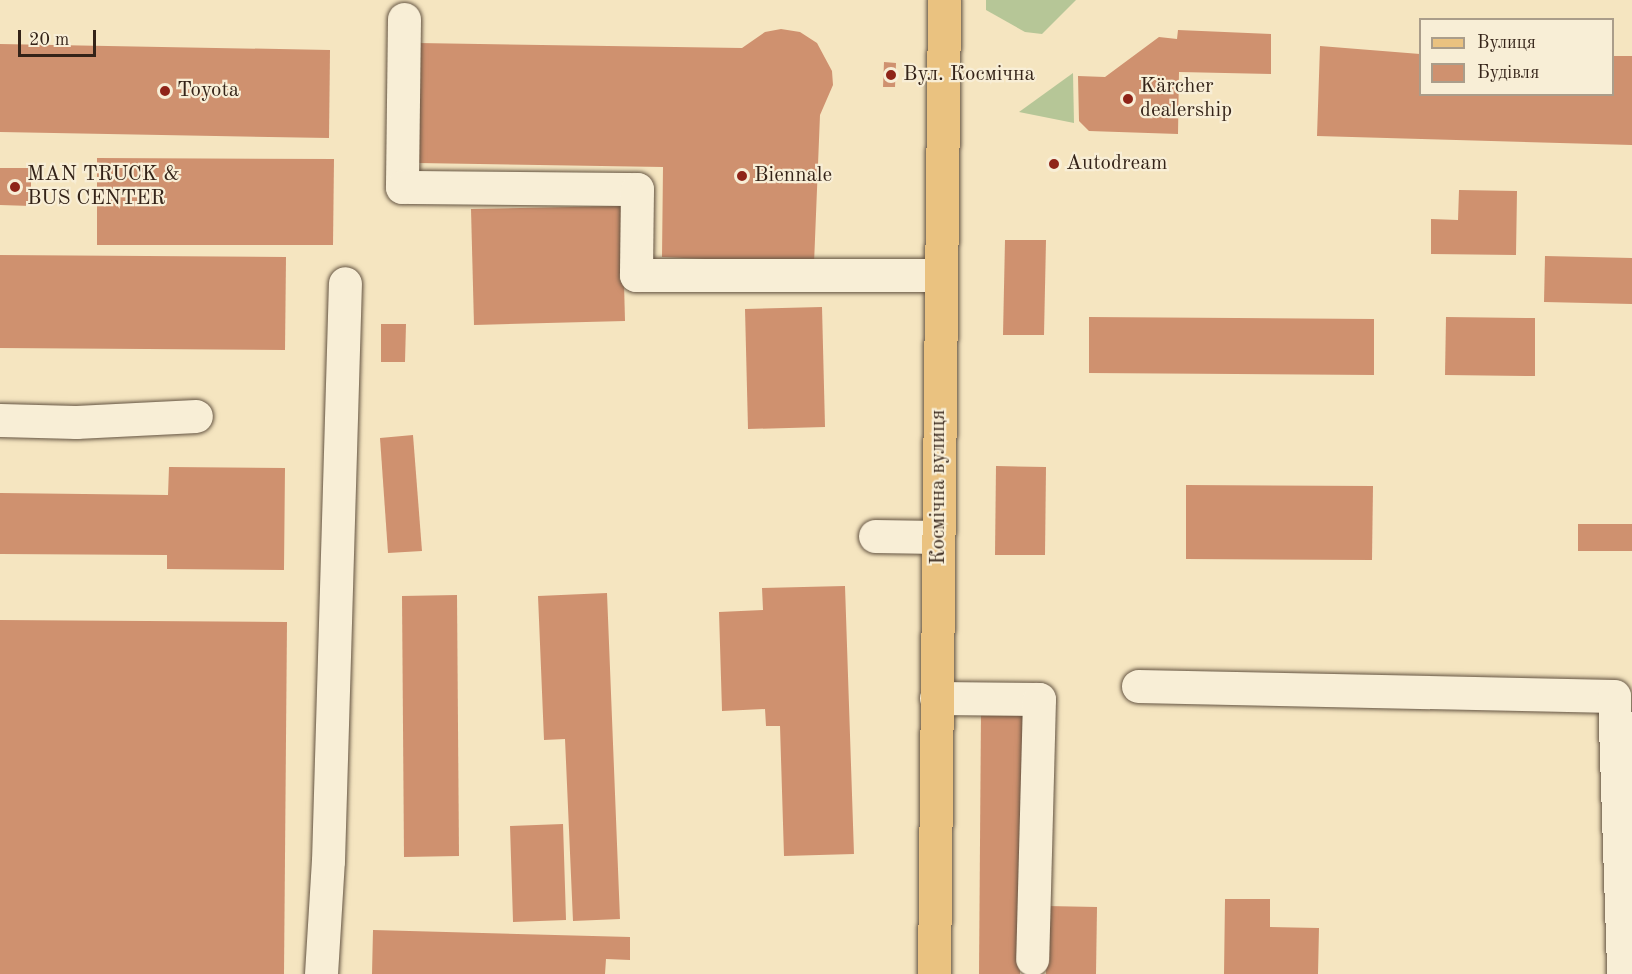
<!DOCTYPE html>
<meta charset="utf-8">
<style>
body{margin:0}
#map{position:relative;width:1632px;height:974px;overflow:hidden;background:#f5e5c0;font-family:"Old Standard TT",serif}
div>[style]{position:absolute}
.green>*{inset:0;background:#b6c697}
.building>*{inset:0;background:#cf916f}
.roads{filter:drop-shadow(0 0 2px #645442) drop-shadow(0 0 2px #645442)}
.minor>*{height:33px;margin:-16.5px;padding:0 16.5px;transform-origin:16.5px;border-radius:16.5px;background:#f8eed6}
.major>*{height:33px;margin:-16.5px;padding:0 16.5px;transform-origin:16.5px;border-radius:16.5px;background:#eac280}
.dots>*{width:16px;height:16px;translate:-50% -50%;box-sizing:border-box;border:3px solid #f8eed6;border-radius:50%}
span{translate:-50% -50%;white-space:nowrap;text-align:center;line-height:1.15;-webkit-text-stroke:4.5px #f8eed6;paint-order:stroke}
.poi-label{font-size:21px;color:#342318}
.left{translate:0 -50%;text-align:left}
.street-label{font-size:21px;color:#342318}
.legend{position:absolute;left:1419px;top:18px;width:195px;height:78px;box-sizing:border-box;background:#f8eed6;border:2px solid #aa9d8a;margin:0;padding:8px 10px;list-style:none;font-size:18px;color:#342318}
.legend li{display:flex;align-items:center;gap:12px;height:30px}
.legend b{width:30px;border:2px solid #aa9d8a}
.scale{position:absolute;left:18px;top:30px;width:78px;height:27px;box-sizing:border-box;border:3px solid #342318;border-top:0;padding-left:8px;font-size:18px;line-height:21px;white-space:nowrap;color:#342318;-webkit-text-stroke:4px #f8eed6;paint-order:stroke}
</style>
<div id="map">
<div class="green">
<i style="clip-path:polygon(986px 0,1076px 0,1042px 34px,1025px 32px,986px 10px)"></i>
<i style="clip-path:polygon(1073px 73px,1074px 123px,1019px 112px)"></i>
</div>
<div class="building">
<i style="clip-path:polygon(781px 29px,800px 32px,817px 43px,832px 71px,833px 85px,820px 115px,814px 264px,662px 257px,663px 167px,418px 163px,418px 43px,742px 48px,765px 32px)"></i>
<i style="clip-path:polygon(1178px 30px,1271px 34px,1271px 74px,1179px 72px,1178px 134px,1089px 131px,1079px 121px,1078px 76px,1105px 77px,1159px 37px,1177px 39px)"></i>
<i style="clip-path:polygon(0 44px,330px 50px,329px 138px,0 132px)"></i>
<i style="clip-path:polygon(1320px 46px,1420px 54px,1420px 94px,1612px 94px,1612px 56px,1632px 56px,1632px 145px,1317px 136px)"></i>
<i style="clip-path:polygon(884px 62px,896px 63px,895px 87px,883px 87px)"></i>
<i style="clip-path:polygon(97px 158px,334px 159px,333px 245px,97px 245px)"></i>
<i style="clip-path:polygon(0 168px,31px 168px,31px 206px,0 205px)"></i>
<i style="clip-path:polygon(1459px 190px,1517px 191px,1516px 255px,1431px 254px,1431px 219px,1458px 220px)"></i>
<i style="clip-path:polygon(622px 206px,625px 321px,474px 325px,471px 209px)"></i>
<i style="clip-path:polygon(1005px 240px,1046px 240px,1044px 335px,1003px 335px)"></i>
<i style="clip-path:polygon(0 255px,286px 257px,285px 350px,0 348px)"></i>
<i style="clip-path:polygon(1545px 256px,1632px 258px,1632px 304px,1544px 302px)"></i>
<i style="clip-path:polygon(822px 307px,825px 427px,748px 429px,745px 309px)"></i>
<i style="clip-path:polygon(1089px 317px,1374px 319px,1374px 375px,1089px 373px)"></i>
<i style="clip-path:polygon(1446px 317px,1535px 318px,1535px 376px,1445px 375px)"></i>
<i style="clip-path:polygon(381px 324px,406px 324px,405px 362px,381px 362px)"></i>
<i style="clip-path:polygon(413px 435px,422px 551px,388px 553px,380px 438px)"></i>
<i style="clip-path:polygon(996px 466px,1046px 467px,1045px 555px,995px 555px)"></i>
<i style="clip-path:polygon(169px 467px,285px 468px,284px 570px,167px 569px,167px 555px,0 554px,0 493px,168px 495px)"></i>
<i style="clip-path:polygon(1186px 485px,1373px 486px,1372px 560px,1186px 559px)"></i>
<i style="clip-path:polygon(1578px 524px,1632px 524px,1632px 551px,1578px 551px)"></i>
<i style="clip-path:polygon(845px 586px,854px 854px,784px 856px,780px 726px,766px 726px,765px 709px,722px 711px,719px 612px,763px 610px,762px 588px)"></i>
<i style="clip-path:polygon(607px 593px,620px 919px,573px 921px,565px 739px,544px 740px,538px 596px)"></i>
<i style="clip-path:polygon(457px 595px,459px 856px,404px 857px,402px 596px)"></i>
<i style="clip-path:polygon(0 620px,287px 622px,284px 974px,0 974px)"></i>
<i style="clip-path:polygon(981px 712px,1023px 712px,1020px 974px,979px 974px)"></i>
<i style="clip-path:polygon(563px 824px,566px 920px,513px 922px,510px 826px)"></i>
<i style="clip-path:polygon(1225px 899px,1270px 899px,1270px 927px,1319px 928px,1318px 974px,1224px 974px)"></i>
<i style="clip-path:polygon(1047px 906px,1097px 907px,1096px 974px,1046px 974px)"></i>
<i style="clip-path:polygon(373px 930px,630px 937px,630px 960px,606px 959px,605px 974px,372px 974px)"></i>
</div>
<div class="roads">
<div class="minor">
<i style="left:404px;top:19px;width:168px;rotate:90.7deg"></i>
<i style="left:402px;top:187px;width:235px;rotate:0.5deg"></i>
<i style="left:637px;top:189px;width:86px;rotate:90.7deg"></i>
<i style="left:636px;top:275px;width:304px"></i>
<i style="left:0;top:420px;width:76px;rotate:1.5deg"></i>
<i style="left:76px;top:422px;width:120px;rotate:-2.9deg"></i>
<i style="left:875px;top:536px;width:63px;rotate:0.9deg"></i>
<i style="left:1138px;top:686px;width:476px;rotate:1.2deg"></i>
<i style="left:1614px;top:696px;width:278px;rotate:88.1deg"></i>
<i style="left:936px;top:698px;width:103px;rotate:0.6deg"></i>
<i style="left:1039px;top:699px;width:260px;rotate:91.5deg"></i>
<i style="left:321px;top:974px;width:113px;rotate:-86.5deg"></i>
<i style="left:328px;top:861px;width:578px;rotate:-88.32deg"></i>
</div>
<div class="major">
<i style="left:934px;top:974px;width:974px;rotate:-89.41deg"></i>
</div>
</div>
<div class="dots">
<i style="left:891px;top:75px;background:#8f2418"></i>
<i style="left:165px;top:91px;background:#8f2418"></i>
<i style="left:1128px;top:99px;background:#8f2418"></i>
<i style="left:1054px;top:164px;background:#8f2418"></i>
<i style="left:742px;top:176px;background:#8f2418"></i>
<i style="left:15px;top:187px;background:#8f2418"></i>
</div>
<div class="poi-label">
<span class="left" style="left:903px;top:75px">Вул. Космічна</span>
<span class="left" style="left:1140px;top:99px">Kärcher<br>dealership</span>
<span class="left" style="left:177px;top:91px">Toyota</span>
<span class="left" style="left:1066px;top:164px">Autodream</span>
<span class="left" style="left:27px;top:187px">MAN TRUCK &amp;<br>BUS CENTER</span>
<span class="left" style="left:754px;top:176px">Biennale</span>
</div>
<div class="street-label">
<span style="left:939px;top:487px;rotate:-90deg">Космічна вулиця</span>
</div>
<ul class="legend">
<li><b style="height:8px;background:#eac280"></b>Вулиця</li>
<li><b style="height:16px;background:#cf916f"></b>Будівля</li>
</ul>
<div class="scale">20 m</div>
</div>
